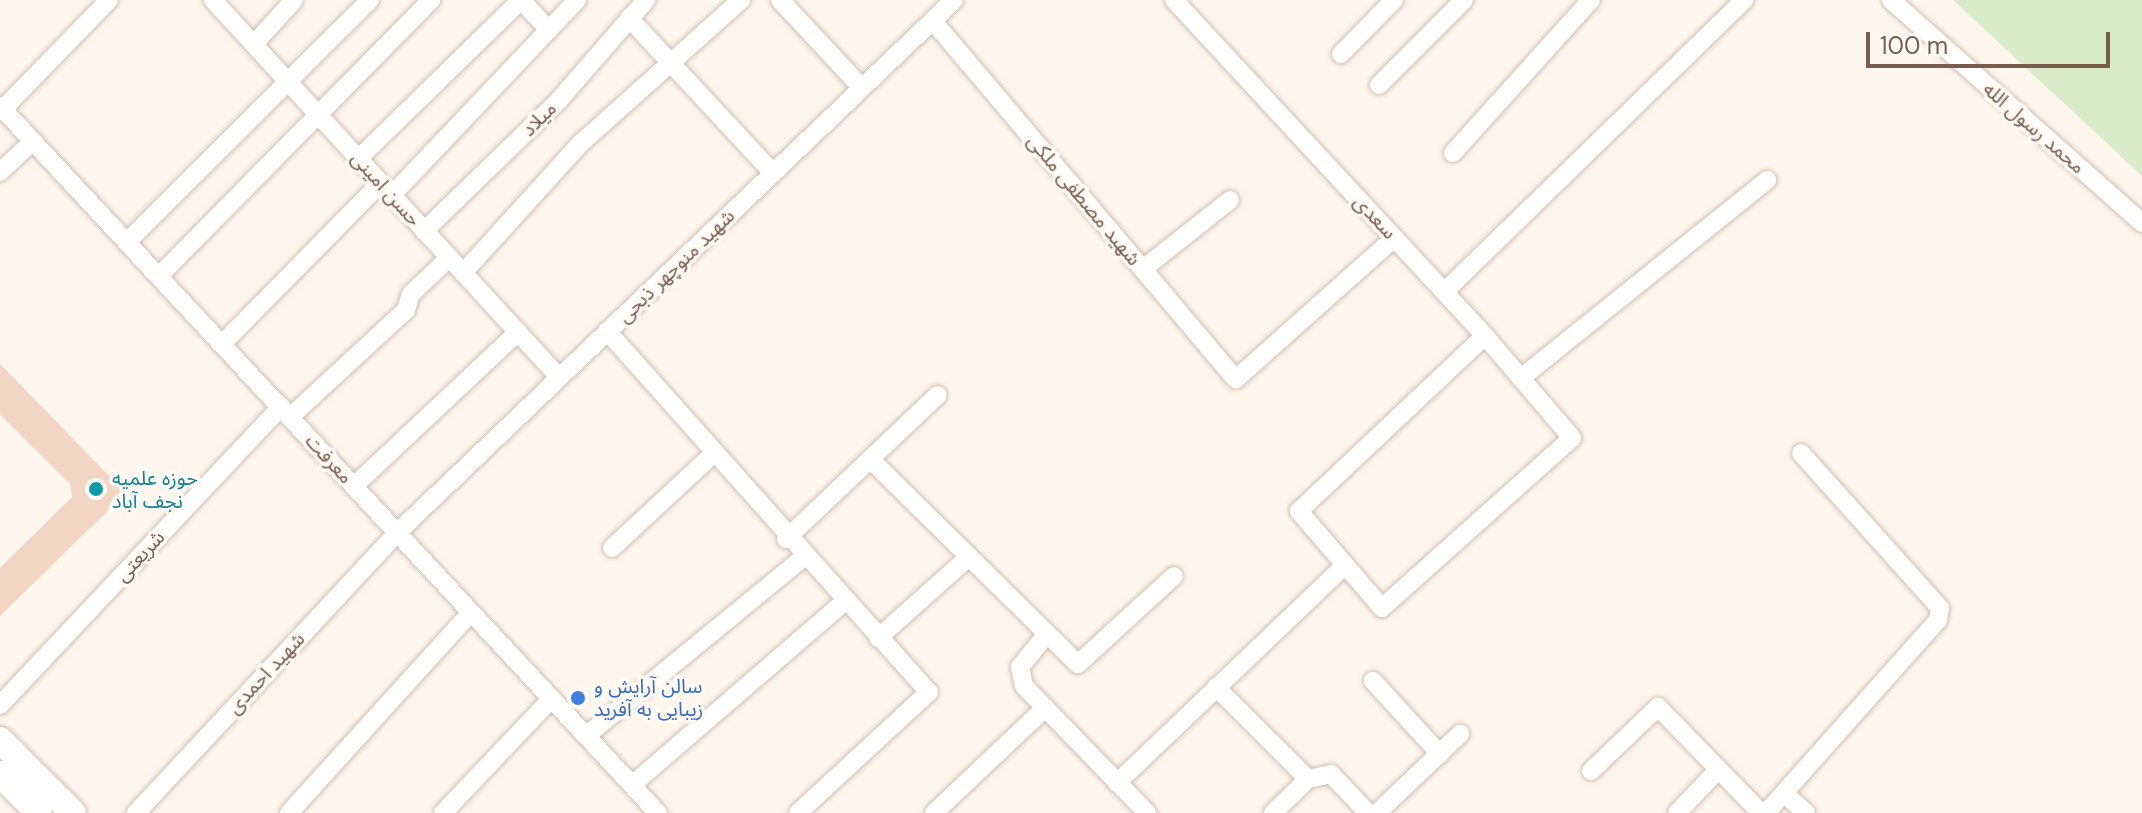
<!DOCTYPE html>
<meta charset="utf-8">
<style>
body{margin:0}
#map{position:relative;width:2142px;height:813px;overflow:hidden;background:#fdf6ec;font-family:"DM Sans","Noto Sans Arabic",sans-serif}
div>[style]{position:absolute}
.green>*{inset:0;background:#d8ecc9}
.building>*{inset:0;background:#f3d5c3}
.roads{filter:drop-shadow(0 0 2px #d1beb0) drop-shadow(0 0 2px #d1beb0)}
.minor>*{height:18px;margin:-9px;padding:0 9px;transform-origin:9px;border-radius:9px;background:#fff}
.secondary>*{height:26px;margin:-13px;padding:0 13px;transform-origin:13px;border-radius:13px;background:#fff}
.dots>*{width:22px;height:22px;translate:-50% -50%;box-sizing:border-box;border:4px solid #fffaf3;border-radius:50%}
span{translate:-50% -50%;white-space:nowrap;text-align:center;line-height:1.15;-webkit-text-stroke:7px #fffaf3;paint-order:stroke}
.street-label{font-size:20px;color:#7a5c4d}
.culture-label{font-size:20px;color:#0d838f}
.left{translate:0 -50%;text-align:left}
.shop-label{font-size:20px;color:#366cbe}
.scale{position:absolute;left:1866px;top:32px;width:244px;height:36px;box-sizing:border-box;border:4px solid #7a5c4d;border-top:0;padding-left:10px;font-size:24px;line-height:28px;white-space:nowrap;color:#7a5c4d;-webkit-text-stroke:6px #fffaf3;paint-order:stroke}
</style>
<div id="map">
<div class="green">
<i style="clip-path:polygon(1953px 0,2142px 0,2142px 176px)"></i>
</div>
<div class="building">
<i style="clip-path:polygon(0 364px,126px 493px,0 616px,0 568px,72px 497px,70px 484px,0 415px)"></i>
</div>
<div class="roads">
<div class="minor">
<i style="left:213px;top:0;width:512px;rotate:47.46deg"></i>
<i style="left:521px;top:0;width:41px;rotate:47deg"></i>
<i style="left:780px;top:0;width:120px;rotate:47deg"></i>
<i style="left:1174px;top:0;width:458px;rotate:47.2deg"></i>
<i style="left:1485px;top:336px;width:134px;rotate:49.5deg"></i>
<i style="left:1572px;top:438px;width:255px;rotate:138.2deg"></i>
<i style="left:1382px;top:608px;width:128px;rotate:-130.6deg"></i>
<i style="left:1299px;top:511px;width:255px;rotate:-43.3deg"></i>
<i style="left:1891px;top:0;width:336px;rotate:41.6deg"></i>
<i style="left:629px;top:18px;width:212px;rotate:47.1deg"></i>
<i style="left:933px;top:21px;width:469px;rotate:49.8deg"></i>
<i style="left:1236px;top:379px;width:212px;rotate:-41.7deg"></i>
<i style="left:254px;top:44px;width:59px;rotate:-47.7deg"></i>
<i style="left:1341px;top:54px;width:76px;rotate:-45.5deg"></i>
<i style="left:1379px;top:85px;width:120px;rotate:-45deg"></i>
<i style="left:0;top:106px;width:966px;rotate:47.06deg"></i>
<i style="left:3px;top:109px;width:152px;rotate:-45.8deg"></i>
<i style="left:1453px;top:153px;width:206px;rotate:-48deg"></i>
<i style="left:358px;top:159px;width:228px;rotate:-44.3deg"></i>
<i style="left:0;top:172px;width:45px;rotate:-43.2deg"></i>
<i style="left:392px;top:195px;width:269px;rotate:-46.5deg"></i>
<i style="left:424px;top:231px;width:188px;rotate:-44.1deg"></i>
<i style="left:559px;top:100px;width:133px;rotate:-49deg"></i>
<i style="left:127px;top:242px;width:343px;rotate:-44.9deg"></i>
<i style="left:1143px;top:269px;width:111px;rotate:-38.4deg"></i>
<i style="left:463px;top:273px;width:176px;rotate:-47.8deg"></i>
<i style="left:581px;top:143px;width:215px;rotate:-41.8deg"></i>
<i style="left:159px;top:276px;width:388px;rotate:-45.4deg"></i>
<i style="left:1444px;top:292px;width:419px;rotate:-44.2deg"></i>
<i style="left:607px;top:331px;width:484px;rotate:48.3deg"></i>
<i style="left:929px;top:692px;width:178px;rotate:137.3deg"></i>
<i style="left:222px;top:344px;width:226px;rotate:-45.4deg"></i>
<i style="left:1521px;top:378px;width:316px;rotate:-38.8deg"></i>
<i style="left:290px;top:417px;width:158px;rotate:-42.7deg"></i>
<i style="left:406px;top:310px;width:17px;rotate:-73deg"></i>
<i style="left:411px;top:294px;width:52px;rotate:-43.5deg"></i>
<i style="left:870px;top:459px;width:292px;rotate:44.6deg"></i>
<i style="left:1078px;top:664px;width:130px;rotate:-42.5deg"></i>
<i style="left:354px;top:486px;width:225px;rotate:-43.2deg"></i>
<i style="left:786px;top:539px;width:209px;rotate:-43.5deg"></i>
<i style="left:612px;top:548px;width:138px;rotate:-42.9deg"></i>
<i style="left:1047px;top:634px;width:43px;rotate:129.3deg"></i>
<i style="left:1020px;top:667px;width:19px;rotate:78deg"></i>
<i style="left:1024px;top:686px;width:177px;rotate:45.9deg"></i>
<i style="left:878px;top:638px;width:122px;rotate:-41.7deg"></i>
<i style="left:1373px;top:681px;width:99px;rotate:47.5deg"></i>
<i style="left:1216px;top:687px;width:130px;rotate:45deg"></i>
<i style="left:0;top:705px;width:410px;rotate:-46.7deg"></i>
<i style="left:586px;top:736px;width:282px;rotate:-39.4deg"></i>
<i style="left:1591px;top:771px;width:93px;rotate:-43.7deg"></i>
<i style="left:1658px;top:707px;width:148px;rotate:45.8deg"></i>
<i style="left:1308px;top:779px;width:24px;rotate:-12deg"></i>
<i style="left:1331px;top:774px;width:54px;rotate:46.5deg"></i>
<i style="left:1117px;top:783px;width:311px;rotate:-43.7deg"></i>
<i style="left:632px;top:785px;width:281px;rotate:-40.8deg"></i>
<i style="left:1785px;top:794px;width:28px;rotate:42deg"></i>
<i style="left:136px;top:813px;width:383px;rotate:-47deg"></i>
<i style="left:397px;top:533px;width:771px;rotate:-43.74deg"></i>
<i style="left:289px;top:813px;width:271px;rotate:-47.8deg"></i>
<i style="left:443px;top:813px;width:158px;rotate:-46.5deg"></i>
<i style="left:934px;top:813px;width:153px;rotate:-43.4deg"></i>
<i style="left:1273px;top:813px;width:49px;rotate:-44.2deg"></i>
<i style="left:1377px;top:813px;width:115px;rotate:-43.6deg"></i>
<i style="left:1677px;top:813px;width:59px;rotate:-46.4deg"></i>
<i style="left:1766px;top:813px;width:259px;rotate:-48.3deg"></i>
<i style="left:1938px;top:620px;width:12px;rotate:-81deg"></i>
<i style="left:1940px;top:608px;width:208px;rotate:-131.9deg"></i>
</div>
<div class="secondary">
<i style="left:0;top:740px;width:103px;rotate:45deg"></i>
<i style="left:0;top:774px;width:55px;rotate:45deg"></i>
</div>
</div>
<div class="dots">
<i style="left:96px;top:489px;background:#0f9aa8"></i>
<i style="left:578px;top:698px;background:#3f7fe0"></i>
</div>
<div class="street-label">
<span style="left:539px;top:119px;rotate:-45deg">میلاد</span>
<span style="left:2034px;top:128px;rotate:41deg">محمد رسول الله</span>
<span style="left:386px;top:189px;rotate:48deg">حسن امینی</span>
<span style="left:1084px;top:200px;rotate:50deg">شهید مصطفی ملکی</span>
<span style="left:1375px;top:217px;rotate:47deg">سعدی</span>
<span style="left:676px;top:266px;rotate:-44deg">شهید منوچهر ذبحی</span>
<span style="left:329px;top:459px;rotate:47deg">معرفت</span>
<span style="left:140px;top:556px;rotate:-47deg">شریعتی</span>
<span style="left:266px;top:673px;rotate:-47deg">شهید احمدی</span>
</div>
<div class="culture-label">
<span class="left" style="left:112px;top:490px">حوزه علمیه<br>نجف آباد</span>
</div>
<div class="shop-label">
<span class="left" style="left:594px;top:698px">سالن آرایش و<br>زیبایی به آفرید</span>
</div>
<div class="scale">100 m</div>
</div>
